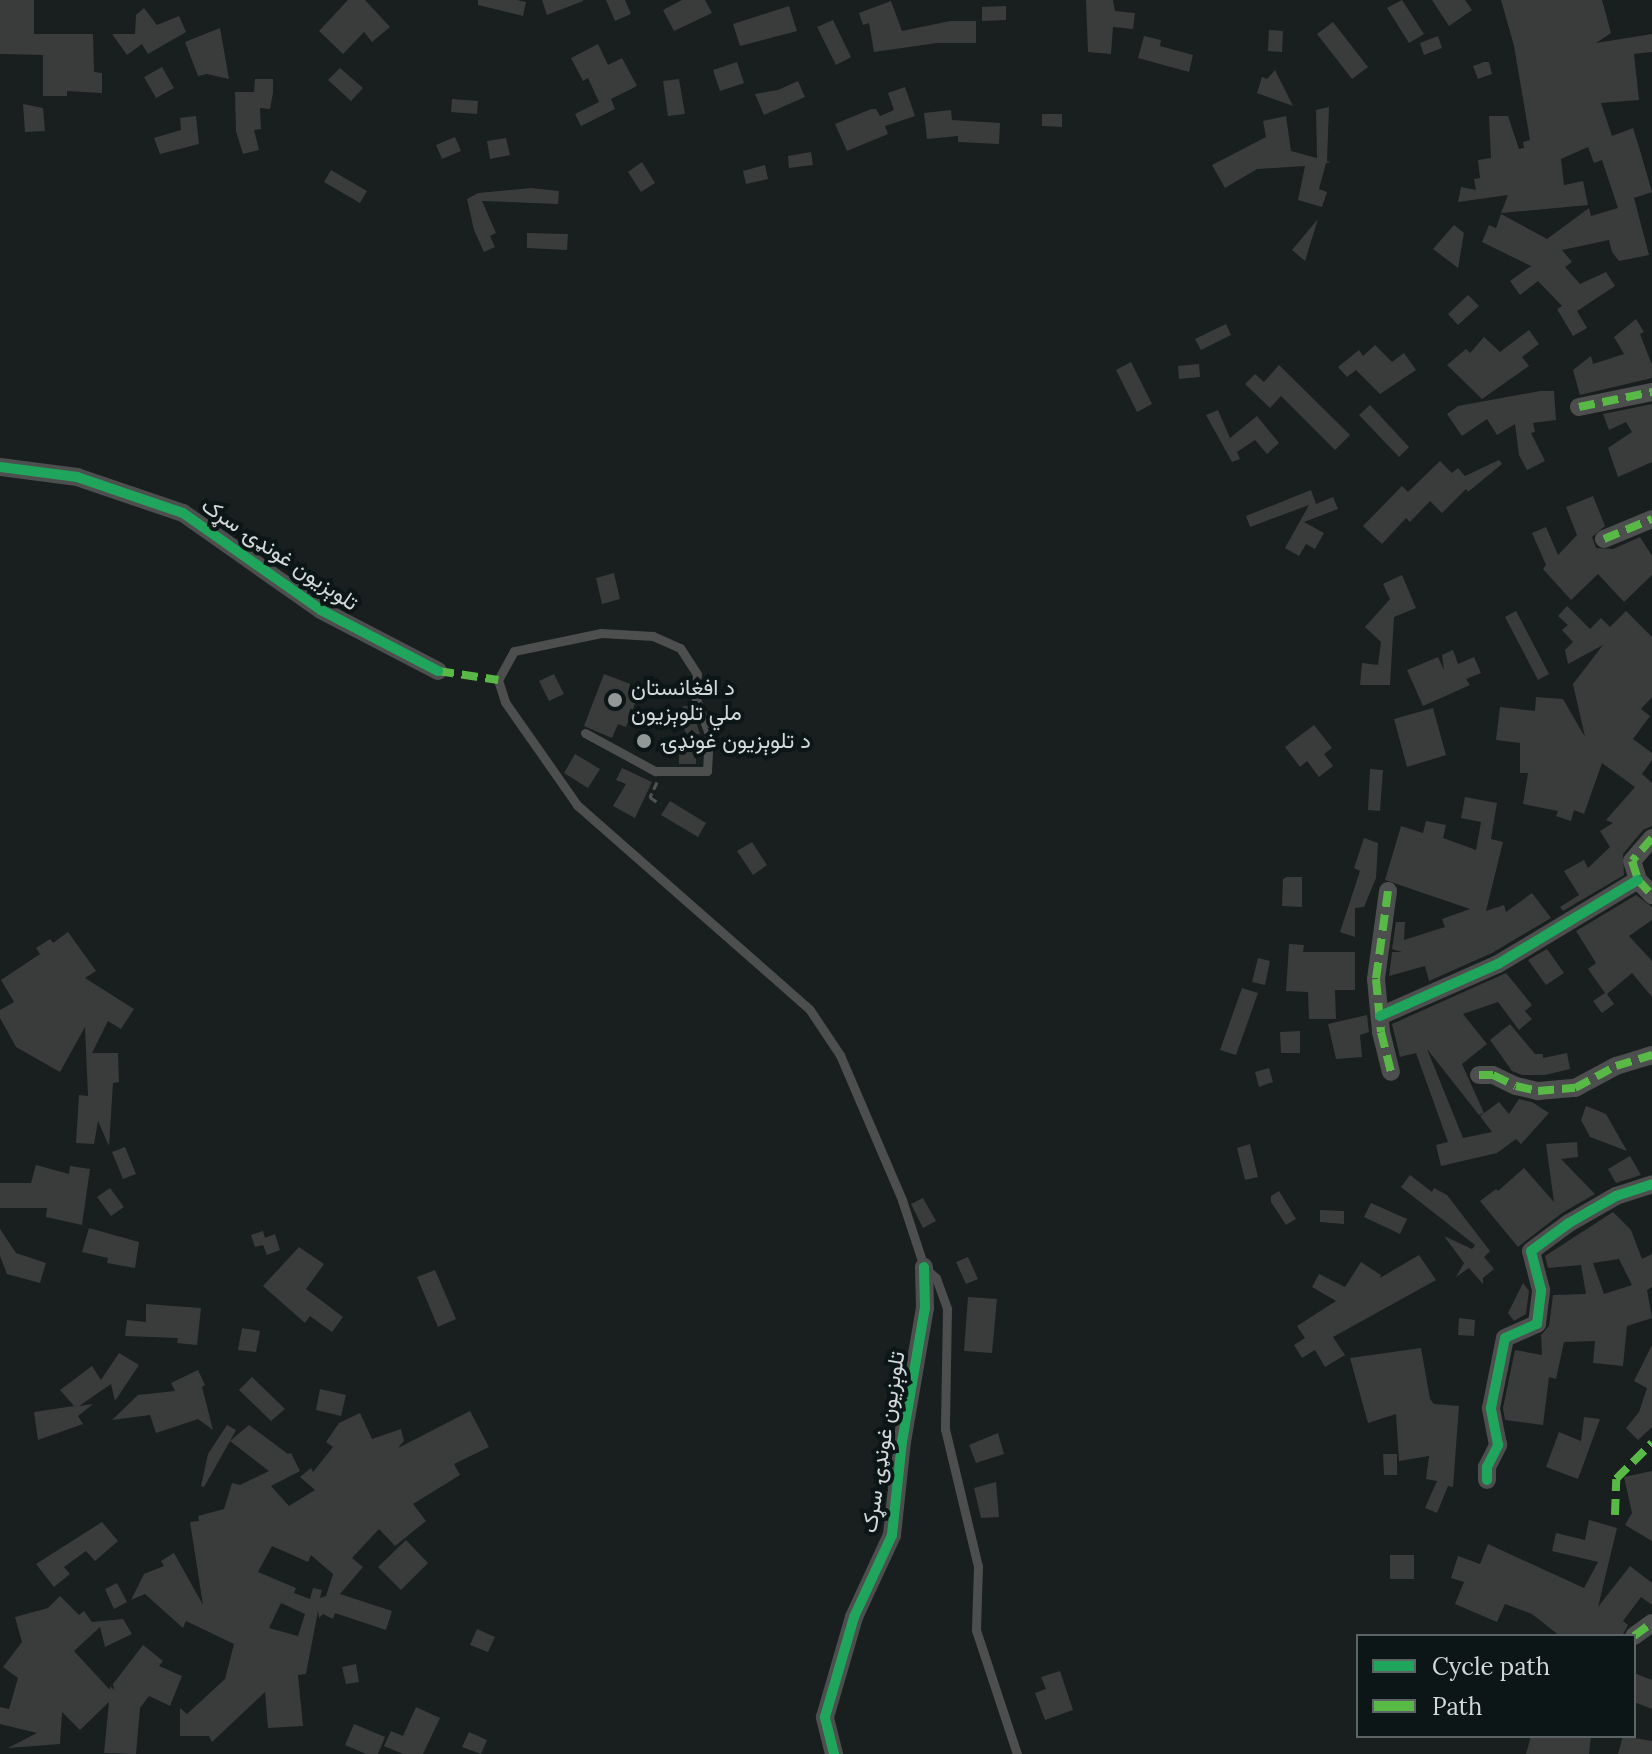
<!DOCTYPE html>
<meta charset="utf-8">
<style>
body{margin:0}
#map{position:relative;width:1652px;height:1754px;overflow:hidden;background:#191e1e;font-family:Lora,Vazirmatn,serif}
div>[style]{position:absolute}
.building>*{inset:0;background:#3a3c3b}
.path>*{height:3px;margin-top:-1.5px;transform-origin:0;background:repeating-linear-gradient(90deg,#505354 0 8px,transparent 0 12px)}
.service>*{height:9px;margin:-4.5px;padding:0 4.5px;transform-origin:4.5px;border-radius:4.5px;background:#4d4e4e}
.minor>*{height:18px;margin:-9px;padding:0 9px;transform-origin:9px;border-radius:9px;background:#4d4e4e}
.quiet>*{height:8px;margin-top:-4px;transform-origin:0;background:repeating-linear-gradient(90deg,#58b947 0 16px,transparent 0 24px)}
.cycleway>*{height:10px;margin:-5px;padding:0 5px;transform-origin:5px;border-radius:5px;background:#20a55d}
.dots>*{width:22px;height:22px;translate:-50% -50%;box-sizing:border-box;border:4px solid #0d1617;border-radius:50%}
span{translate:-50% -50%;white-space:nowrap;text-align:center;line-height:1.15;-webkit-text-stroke:8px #0d1617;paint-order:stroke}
.street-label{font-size:22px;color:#d3d9da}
.poi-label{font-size:22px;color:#d3d9da}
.left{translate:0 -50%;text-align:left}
.legend{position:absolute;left:1356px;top:1634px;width:280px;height:104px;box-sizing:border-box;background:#0d1617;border:2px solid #5c6465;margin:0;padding:10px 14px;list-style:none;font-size:24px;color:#d3d9da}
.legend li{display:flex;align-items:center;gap:16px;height:40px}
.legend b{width:40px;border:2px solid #5c6465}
</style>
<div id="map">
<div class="building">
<i style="clip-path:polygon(0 0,34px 0,34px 34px,93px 34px,94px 72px,102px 73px,102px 93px,67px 91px,67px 96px,43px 96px,43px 55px,0 54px)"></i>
<i style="clip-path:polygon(348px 0,365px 0,390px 27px,372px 42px,364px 32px,343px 54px,319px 31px)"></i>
<i style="clip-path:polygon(478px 0,517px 0,526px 2px,523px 16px,478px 5px)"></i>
<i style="clip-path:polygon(542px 0,583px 0,583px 1px,547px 15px)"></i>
<i style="clip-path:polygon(606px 0,625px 0,631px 14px,615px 21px)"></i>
<i style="clip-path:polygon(682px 0,705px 0,712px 13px,674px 31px,663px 10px)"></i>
<i style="clip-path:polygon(1086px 0,1113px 0,1115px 11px,1135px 13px,1133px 29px,1113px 27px,1111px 54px,1088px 52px)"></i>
<i style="clip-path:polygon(1402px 0,1424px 34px,1409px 43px,1387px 8px)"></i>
<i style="clip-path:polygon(1432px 0,1465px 0,1472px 10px,1449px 26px)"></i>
<i style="clip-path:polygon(1501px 0,1602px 0,1611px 33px,1596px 43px,1652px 34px,1652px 52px,1634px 54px,1639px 100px,1601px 103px,1612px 136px,1633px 128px,1639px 147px,1652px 192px,1634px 198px,1649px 255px,1619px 261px,1612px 252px,1609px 240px,1562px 250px,1572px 262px,1565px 267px,1580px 284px,1606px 272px,1615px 286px,1577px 311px,1587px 328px,1573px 336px,1557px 309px,1562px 306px,1538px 281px,1520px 295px,1510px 281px,1531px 266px,1482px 242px,1489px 225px,1496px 228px,1501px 214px,1547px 239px,1589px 208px,1591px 216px,1618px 208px,1602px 160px,1594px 163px,1588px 147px,1561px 159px,1564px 185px,1583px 181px,1588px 205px,1501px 213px,1508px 195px,1458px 202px,1461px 187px,1476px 190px,1474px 179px,1480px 178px,1478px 160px,1491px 158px,1489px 116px,1508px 116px,1519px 149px,1524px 148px,1523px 142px,1530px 140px,1514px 46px)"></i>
<i style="clip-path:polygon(891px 1px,902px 31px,950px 21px,976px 21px,976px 43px,937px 43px,874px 52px,869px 23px,863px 25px,859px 13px)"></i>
<i style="clip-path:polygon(789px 6px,797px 31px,740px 46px,733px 24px)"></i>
<i style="clip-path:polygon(1006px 6px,1006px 20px,982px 21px,982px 7px)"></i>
<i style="clip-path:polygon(144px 8px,157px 25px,179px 16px,186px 32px,148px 54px,142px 44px,127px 55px,112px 34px,135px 34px,136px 15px)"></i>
<i style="clip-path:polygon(833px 20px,851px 57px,836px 65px,817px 27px)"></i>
<i style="clip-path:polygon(1333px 22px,1368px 67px,1352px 79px,1317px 34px)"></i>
<i style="clip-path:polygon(220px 28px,229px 79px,207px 74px,198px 76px,185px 42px)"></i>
<i style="clip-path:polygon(1269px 30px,1283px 31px,1282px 52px,1268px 51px)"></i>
<i style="clip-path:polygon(1144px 36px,1161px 40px,1160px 46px,1193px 55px,1189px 72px,1138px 58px)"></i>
<i style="clip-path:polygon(1438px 36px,1442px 48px,1424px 55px,1420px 43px)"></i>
<i style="clip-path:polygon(598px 44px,608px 65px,622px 58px,637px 86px,611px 99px,615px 109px,581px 126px,575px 114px,599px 102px,588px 78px,583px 81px,571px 58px)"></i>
<i style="clip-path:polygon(737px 62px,744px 83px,720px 91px,713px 70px)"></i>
<i style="clip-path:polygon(1484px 62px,1489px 62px,1492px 74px,1478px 79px,1473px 66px)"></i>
<i style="clip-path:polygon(162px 67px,174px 88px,156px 98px,144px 77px)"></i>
<i style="clip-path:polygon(340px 68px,363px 88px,351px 101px,328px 80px)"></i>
<i style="clip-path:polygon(1275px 70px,1293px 106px,1257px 93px,1262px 77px,1267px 79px)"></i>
<i style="clip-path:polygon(255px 79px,273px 79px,273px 93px,270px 109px,260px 108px,261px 129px,254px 130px,259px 150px,243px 154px,236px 131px,235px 92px,254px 92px)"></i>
<i style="clip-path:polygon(679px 79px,685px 114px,668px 116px,663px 81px)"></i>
<i style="clip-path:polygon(798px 81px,805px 97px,764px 115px,755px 94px,778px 90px)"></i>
<i style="clip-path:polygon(905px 87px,915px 116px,885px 126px,888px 134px,847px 151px,835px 124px,871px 109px,876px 109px,880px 116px,894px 110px,888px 93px)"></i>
<i style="clip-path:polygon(452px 99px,478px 101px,477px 114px,451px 112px)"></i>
<i style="clip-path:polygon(23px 104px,43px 108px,45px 131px,25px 132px)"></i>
<i style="clip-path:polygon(1329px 107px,1327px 161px,1331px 162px,1326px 163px,1319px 189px,1327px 192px,1322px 207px,1298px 200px,1305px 166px,1257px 169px,1225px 188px,1212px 165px,1266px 137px,1263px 121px,1286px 116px,1291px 151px,1317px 158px,1316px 110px)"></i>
<i style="clip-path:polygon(951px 110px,952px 120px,1000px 123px,999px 144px,958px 142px,958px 136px,927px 139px,924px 113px)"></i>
<i style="clip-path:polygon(1042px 114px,1062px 114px,1062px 127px,1042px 126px)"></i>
<i style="clip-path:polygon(196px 116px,199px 144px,160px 154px,154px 138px,181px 130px,180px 118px)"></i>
<i style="clip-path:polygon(455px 137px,461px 151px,442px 159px,436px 145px)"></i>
<i style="clip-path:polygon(506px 138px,510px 155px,490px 159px,487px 141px)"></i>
<i style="clip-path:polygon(811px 152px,813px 165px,789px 168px,788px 156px)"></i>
<i style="clip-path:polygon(642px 162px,655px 183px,641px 192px,628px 172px)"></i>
<i style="clip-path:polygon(765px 165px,768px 179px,746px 184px,743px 171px)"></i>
<i style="clip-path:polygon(331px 170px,367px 191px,360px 203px,324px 182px)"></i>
<i style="clip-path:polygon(531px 188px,559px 191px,558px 204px,482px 201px,496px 233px,490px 236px,495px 247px,484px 252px,474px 230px,467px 199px,478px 193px)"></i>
<i style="clip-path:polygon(1318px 219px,1305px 261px,1292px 250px)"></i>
<i style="clip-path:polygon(1454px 225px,1464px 233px,1458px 268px,1433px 249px)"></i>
<i style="clip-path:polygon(527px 233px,568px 234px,567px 250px,527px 248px)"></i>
<i style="clip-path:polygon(1468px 295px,1479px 306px,1458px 325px,1448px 314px)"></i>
<i style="clip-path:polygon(1636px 319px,1644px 332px,1640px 334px,1652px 365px,1652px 378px,1580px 395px,1573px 370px,1591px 356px,1593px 364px,1624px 354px,1614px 337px)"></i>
<i style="clip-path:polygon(1226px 324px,1231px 335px,1201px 350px,1195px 339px)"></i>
<i style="clip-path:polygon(1529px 330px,1539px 344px,1522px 357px,1529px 366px,1482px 399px,1447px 365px,1466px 349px,1470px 353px,1484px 337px,1500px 352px)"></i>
<i style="clip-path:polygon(1375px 345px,1392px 362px,1404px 353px,1416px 370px,1380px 394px,1356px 370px,1347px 377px,1338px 367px,1359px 350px,1363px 356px)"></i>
<i style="clip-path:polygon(1131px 362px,1152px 404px,1137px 412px,1116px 370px)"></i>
<i style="clip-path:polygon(1199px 364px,1200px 377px,1179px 379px,1178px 366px)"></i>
<i style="clip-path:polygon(1279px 365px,1350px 435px,1335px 450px,1281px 396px,1270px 408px,1245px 384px,1255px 374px,1264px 382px)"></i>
<i style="clip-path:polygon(1540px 391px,1554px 391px,1556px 420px,1533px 423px,1535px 432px,1531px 433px,1545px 461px,1527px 470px,1519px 455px,1515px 424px,1497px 435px,1487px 419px,1462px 436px,1447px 414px,1458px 406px)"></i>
<i style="clip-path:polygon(1652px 404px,1652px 462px,1618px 477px,1608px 448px,1632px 432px,1626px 422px,1609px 430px,1603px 414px)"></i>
<i style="clip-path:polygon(1370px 405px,1409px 447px,1399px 457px,1359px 415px)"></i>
<i style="clip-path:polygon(1218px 410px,1230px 438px,1257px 416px,1279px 443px,1267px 454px,1255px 440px,1237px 452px,1240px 459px,1232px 462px,1206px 415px)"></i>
<i style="clip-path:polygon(1499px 460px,1502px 464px,1468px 492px,1466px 489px,1442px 513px,1430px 501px,1410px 522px,1406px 518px,1382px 544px,1363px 526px,1402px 486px,1408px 492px,1440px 461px,1452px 473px,1458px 468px,1465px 476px)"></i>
<i style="clip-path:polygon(1311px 490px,1316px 504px,1333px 497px,1338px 509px,1304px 522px,1324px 533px,1315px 549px,1306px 544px,1299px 556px,1285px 548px,1309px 505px,1250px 527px,1246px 516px)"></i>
<i style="clip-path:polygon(1593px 496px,1605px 526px,1592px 537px,1596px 548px,1613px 549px,1640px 537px,1652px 556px,1652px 575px,1624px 602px,1598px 574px,1571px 600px,1543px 569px,1546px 565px,1532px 533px,1546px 527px,1558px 555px,1577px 535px,1566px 507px)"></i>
<i style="clip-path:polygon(614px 573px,620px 599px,602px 604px,596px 578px)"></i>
<i style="clip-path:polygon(1402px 575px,1416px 608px,1394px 617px,1390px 685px,1360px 685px,1362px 663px,1378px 665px,1381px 642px,1365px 627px,1390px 599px,1383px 584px)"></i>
<i style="clip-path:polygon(1567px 606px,1590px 629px,1601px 618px,1610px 627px,1626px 611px,1652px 637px,1652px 697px,1641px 709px,1650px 716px,1633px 739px,1652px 753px,1652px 760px,1642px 774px,1652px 783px,1652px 826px,1643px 830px,1623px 854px,1624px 875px,1563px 911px,1560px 907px,1579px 895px,1564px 871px,1584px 860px,1588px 868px,1610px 847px,1600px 831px,1613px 823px,1606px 820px,1635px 787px,1602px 763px,1584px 814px,1574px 810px,1571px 821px,1556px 816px,1558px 811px,1523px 804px,1528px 773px,1520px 773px,1520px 743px,1496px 740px,1500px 707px,1535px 711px,1536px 697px,1563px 699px,1585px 737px,1573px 684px,1603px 645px,1568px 664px,1565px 650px,1573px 642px,1562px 630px,1568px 625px,1558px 616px)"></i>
<i style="clip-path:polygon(1516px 611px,1549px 674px,1538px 680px,1505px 617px)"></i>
<i style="clip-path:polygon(1453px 650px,1458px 664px,1474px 657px,1481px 673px,1466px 679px,1470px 685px,1423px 706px,1407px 670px,1438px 657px,1444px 670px,1442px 655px)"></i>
<i style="clip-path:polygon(554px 674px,564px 694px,549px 701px,539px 681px)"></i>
<i style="clip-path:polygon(604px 674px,641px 688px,626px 727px,618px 724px,612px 738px,584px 726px)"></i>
<i style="clip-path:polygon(683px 706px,691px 706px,700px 734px,685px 735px)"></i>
<i style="clip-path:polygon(1433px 708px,1446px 755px,1407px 767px,1394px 719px)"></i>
<i style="clip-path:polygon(1314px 725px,1332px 748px,1324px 754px,1333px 766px,1319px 777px,1307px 761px,1300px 767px,1285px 747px)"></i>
<i style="clip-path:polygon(679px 741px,696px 741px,696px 764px,679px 764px)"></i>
<i style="clip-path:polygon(575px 754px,600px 769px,588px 788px,564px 773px)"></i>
<i style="clip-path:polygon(622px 768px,652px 782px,635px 818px,613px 806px,626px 784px,616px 780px)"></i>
<i style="clip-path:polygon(1370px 769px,1383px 770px,1380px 811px,1368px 810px)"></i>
<i style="clip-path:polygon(1465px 797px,1497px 803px,1491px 839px,1503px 842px,1486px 911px,1504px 905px,1506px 912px,1532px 893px,1551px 918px,1492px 953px,1429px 981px,1425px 966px,1389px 976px,1392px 952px,1402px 952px,1392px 949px,1396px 922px,1405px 922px,1404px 940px,1445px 927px,1442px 919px,1470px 909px,1385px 880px,1401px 826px,1423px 833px,1426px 821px,1446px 825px,1443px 838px,1476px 850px,1481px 822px,1461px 818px)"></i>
<i style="clip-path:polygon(670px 801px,706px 823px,698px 837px,661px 815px)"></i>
<i style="clip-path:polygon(1364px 838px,1378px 843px,1376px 878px,1364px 907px,1355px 908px,1355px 937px,1340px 932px,1360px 871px,1354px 868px)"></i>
<i style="clip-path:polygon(752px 842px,767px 865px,753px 875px,737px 851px)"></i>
<i style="clip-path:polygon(1287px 877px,1302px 877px,1302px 907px,1282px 906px,1283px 879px)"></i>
<i style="clip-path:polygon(1636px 895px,1652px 907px,1652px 920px,1629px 936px,1652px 961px,1652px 997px,1632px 973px,1607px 994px,1614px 1004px,1602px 1013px,1593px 1001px,1605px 993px,1588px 969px,1596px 963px,1576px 931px)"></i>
<i style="clip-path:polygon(68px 932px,96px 971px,85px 978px,134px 1009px,121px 1029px,108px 1021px,92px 1053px,118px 1053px,119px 1082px,113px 1083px,109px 1146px,98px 1121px,94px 1144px,76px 1143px,79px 1095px,88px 1096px,85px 1027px,60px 1072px,16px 1047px,0 1018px,0 1010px,14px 1002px,1px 980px,40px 954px,36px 948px,50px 939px,53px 943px)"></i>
<i style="clip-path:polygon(1289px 944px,1304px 945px,1303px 952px,1355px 952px,1355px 990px,1335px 990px,1336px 1019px,1309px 1019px,1308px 992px,1286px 991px)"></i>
<i style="clip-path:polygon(1547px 949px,1564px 973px,1546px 985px,1528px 960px)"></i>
<i style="clip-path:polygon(1258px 958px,1270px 961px,1265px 985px,1252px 982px)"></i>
<i style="clip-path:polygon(1506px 973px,1532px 1005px,1525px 1011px,1532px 1019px,1519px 1030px,1498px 1002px,1463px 1014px,1487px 1044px,1462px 1064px,1484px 1113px,1479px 1115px,1427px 1049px,1463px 1138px,1492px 1132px,1480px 1116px,1499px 1102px,1509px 1114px,1519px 1099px,1532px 1102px,1549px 1113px,1521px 1144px,1516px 1139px,1497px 1153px,1441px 1166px,1436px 1145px,1448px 1142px,1416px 1053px,1400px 1057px,1392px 1024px)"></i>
<i style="clip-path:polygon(1242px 988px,1258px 993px,1236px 1055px,1220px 1050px)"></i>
<i style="clip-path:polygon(1367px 1015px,1369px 1032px,1360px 1035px,1362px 1057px,1336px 1059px,1328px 1024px)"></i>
<i style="clip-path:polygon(1510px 1024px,1535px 1054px,1543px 1054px,1543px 1058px,1567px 1053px,1570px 1069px,1545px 1075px,1522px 1075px,1512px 1071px,1490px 1040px)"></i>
<i style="clip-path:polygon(1300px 1031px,1300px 1053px,1281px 1053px,1280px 1032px)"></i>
<i style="clip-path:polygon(1269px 1068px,1273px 1082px,1259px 1087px,1255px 1072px)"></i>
<i style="clip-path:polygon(1586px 1106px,1606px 1114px,1627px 1151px,1590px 1137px,1581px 1120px)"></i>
<i style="clip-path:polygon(1577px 1142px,1578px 1157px,1561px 1159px,1595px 1194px,1562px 1213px,1518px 1247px,1480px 1201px,1496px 1189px,1498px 1191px,1524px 1168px,1554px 1202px,1546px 1144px)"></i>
<i style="clip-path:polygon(1250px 1144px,1258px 1177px,1245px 1180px,1237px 1148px)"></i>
<i style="clip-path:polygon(125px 1147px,136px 1174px,123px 1179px,112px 1152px)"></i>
<i style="clip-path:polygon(1630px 1156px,1641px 1175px,1616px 1183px,1608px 1169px)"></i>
<i style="clip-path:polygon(36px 1165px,69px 1174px,70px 1166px,90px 1169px,82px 1225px,46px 1217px,47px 1208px,0 1208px,0 1183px,31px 1183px)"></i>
<i style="clip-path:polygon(1410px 1175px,1432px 1192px,1434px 1188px,1447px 1195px,1490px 1251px,1484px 1257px,1494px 1269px,1483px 1278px,1483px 1284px,1469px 1268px,1456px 1277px,1464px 1263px,1444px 1236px,1472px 1249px,1475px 1245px,1401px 1187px)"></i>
<i style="clip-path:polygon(110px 1188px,124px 1207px,111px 1216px,97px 1197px)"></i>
<i style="clip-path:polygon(1279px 1191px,1296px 1219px,1286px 1225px,1271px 1202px,1271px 1196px)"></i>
<i style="clip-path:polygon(923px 1198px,936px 1221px,923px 1228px,911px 1204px)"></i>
<i style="clip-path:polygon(1371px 1203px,1407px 1219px,1400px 1234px,1364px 1217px)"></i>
<i style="clip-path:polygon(1320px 1210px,1344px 1211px,1344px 1224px,1320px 1222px)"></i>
<i style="clip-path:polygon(evenodd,1613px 1212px,1631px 1230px,1642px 1259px,1652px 1254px,1652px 1287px,1647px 1290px,1652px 1318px,1627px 1326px,1623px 1366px,1593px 1363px,1595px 1341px,1564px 1342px,1556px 1379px,1549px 1377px,1543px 1425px,1505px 1420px,1503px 1408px,1515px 1350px,1542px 1355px,1541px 1335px,1549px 1326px,1553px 1295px,1586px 1294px,1581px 1265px,1548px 1268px,1545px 1256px,1613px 1212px,1619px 1259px,1632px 1285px,1604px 1294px,1593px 1263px,1619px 1259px)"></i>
<i style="clip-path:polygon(89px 1228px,139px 1242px,135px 1268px,107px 1263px,108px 1258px,82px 1252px)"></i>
<i style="clip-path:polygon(0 1229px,16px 1253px,46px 1263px,40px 1283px,7px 1274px,0 1256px)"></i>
<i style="clip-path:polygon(263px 1231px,265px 1238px,275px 1234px,280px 1250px,267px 1255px,263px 1245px,255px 1247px,251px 1235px)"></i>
<i style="clip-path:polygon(299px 1247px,324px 1264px,306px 1289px,343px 1317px,332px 1332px,310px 1316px,305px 1323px,263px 1286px)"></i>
<i style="clip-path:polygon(1419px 1255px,1436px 1280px,1333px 1337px,1345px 1355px,1325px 1367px,1315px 1350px,1302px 1358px,1294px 1345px,1305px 1338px,1297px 1326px,1336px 1301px,1312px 1287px,1319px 1274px,1345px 1287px,1361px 1262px,1381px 1275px,1380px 1278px)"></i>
<i style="clip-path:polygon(968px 1257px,978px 1279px,966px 1284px,956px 1262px)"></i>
<i style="clip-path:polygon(435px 1270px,456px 1319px,438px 1327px,417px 1277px)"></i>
<i style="clip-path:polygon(1523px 1283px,1529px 1291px,1526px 1314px,1514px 1321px,1508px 1313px)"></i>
<i style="clip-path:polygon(968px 1297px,997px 1299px,992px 1353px,964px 1351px)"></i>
<i style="clip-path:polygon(146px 1304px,201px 1308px,197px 1345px,177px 1343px,178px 1338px,125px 1336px,127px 1320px,146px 1322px)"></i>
<i style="clip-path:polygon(1459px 1318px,1475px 1320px,1474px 1336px,1458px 1335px)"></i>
<i style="clip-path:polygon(242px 1328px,260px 1331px,256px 1352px,238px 1350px)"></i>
<i style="clip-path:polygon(1652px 1345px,1652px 1427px,1638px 1440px,1626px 1428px,1639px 1412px,1647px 1388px,1634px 1381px)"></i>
<i style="clip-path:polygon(1421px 1348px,1430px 1399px,1434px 1404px,1459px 1406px,1453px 1487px,1448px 1486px,1437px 1513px,1425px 1508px,1437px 1481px,1426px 1479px,1429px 1456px,1399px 1461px,1396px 1414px,1368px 1423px,1350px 1358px)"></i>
<i style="clip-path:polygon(119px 1353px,139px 1365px,115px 1401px,111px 1384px,79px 1406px,93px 1404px,78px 1416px,83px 1424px,38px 1440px,34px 1412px,74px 1406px,60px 1390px,92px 1366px,101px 1380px)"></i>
<i style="clip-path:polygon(198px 1370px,205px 1385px,202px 1387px,213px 1430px,198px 1419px,156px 1433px,150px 1415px,112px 1420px,138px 1395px,175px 1391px,171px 1383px)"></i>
<i style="clip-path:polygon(252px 1377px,285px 1409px,271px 1421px,239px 1390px)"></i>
<i style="clip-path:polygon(320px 1389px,346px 1395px,341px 1416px,316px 1410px)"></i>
<i style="clip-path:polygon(evenodd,470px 1411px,489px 1447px,454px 1464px,460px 1475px,413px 1504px,426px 1521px,395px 1546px,379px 1529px,352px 1558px,363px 1567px,340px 1594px,392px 1611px,386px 1630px,335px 1613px,333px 1619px,323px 1614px,319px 1618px,318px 1611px,306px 1674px,298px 1675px,303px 1726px,268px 1728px,265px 1692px,212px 1742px,209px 1736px,180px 1736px,180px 1708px,187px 1714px,225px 1679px,234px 1644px,186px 1621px,183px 1628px,145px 1594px,131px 1600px,144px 1574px,164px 1566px,161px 1561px,174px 1553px,203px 1605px,190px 1522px,199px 1521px,198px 1516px,224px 1509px,232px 1483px,240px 1485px,269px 1471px,230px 1441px,204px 1487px,201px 1486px,208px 1454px,227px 1425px,236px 1430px,230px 1441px,249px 1425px,288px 1454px,291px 1453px,300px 1471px,271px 1486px,289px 1506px,315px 1490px,300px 1477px,311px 1468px,313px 1472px,333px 1447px,326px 1442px,339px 1423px,360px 1413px,372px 1439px,401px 1429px,404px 1441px,398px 1448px,470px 1411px,272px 1546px,308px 1562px,311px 1555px,333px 1574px,326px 1596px,320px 1598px,322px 1590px,313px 1588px,310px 1599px,294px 1593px,296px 1588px,258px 1572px,272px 1546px,470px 1411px,281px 1603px,305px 1614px,298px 1636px,269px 1628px,281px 1603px)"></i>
<i style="clip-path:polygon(1584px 1417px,1600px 1419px,1578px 1479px,1546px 1467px,1559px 1432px,1581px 1441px)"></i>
<i style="clip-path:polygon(998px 1433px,1004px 1454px,976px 1463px,969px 1445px)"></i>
<i style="clip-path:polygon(1383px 1454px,1397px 1454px,1397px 1475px,1384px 1475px)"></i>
<i style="clip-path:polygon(1652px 1471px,1652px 1541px,1625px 1525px,1632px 1513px,1624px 1477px)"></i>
<i style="clip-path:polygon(996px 1482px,999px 1517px,981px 1518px,974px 1488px)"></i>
<i style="clip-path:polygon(1589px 1520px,1617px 1528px,1598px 1607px,1630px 1566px,1652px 1583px,1652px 1605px,1641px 1597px,1623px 1621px,1628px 1625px,1622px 1636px,1560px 1636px,1532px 1614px,1505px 1604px,1497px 1622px,1455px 1604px,1464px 1582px,1451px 1578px,1458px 1556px,1480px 1564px,1488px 1544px,1584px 1588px,1598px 1562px,1552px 1551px,1556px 1533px,1585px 1540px)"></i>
<i style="clip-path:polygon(102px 1522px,118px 1541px,95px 1561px,86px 1551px,64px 1567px,70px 1574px,54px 1587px,36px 1564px)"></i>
<i style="clip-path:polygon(406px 1540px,428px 1563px,401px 1590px,378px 1567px)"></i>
<i style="clip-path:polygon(1390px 1555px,1414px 1555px,1414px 1579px,1390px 1579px)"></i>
<i style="clip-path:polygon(117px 1583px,127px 1602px,114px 1609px,105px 1589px)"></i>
<i style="clip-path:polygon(60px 1596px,79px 1615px,84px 1611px,92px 1622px,123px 1619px,132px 1634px,105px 1647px,100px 1627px,74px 1651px,110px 1690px,110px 1686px,114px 1690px,113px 1684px,143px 1645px,163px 1661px,159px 1666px,182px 1676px,170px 1706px,149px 1696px,140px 1708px,136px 1754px,104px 1753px,109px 1702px,80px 1730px,62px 1712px,60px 1744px,8px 1748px,37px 1733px,0 1724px,0 1707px,9px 1709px,18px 1678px,3px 1667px,22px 1642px,15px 1617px,48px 1608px)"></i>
<i style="clip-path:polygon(477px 1629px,495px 1637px,488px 1652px,470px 1645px)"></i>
<i style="clip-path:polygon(356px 1664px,359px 1682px,346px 1684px,342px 1667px)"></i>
<i style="clip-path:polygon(1060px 1671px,1073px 1710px,1045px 1720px,1035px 1693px,1046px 1689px,1041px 1677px)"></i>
<i style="clip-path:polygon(1634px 1673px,1652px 1680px,1652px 1709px,1634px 1702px)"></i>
<i style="clip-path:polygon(416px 1707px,440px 1718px,423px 1754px,403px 1754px,384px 1746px,391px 1731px,403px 1736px)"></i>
<i style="clip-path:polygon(354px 1724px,385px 1737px,378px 1754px,366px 1754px,345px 1745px)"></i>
<i style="clip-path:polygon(469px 1732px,487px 1740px,481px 1754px,462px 1747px)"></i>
<i style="clip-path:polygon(1531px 1736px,1591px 1736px,1589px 1754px,1526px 1754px)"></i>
<i style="clip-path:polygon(1623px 1736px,1652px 1741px,1652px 1754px,1618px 1754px)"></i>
</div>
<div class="path">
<i style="left:657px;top:782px;width:17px;rotate:115deg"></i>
<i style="left:650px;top:797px;width:12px;rotate:35deg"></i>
</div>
<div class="service">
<i style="left:585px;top:733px;width:80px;rotate:28.5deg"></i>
<i style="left:655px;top:771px;width:52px"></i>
<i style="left:707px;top:771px;width:37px;rotate:-87deg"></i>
<i style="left:709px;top:734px;width:40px;rotate:-110.2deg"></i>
<i style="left:695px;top:696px;width:22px;rotate:-85deg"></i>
<i style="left:697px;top:674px;width:31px;rotate:-123deg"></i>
<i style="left:680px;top:648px;width:30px;rotate:-156deg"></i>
<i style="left:653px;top:636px;width:52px;rotate:-176.7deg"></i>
<i style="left:601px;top:633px;width:89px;rotate:168.3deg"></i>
<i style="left:514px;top:651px;width:33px;rotate:119deg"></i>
<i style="left:498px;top:680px;width:23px;rotate:72deg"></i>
<i style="left:505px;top:702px;width:126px;rotate:55deg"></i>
<i style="left:577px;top:805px;width:310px;rotate:41.3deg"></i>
<i style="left:810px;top:1010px;width:54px;rotate:56.3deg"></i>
<i style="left:840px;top:1055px;width:158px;rotate:66.8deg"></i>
<i style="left:902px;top:1200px;width:71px;rotate:71.8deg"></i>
<i style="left:924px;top:1267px;width:16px;rotate:43deg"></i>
<i style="left:936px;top:1278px;width:33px;rotate:70deg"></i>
<i style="left:947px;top:1309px;width:120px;rotate:91deg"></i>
<i style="left:945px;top:1429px;width:141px;rotate:76.5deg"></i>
<i style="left:978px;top:1566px;width:64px;rotate:91.8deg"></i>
<i style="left:976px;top:1630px;width:131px;rotate:71.7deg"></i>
</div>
<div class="minor">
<i style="left:1579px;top:407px;width:75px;rotate:-11.6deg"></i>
<i style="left:0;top:467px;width:78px;rotate:7.4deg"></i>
<i style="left:77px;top:477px;width:112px;rotate:18.8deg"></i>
<i style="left:183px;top:513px;width:169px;rotate:35.1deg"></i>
<i style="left:321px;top:610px;width:132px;rotate:27.5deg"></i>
<i style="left:1604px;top:539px;width:52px;rotate:-22.6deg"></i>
<i style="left:1652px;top:838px;width:30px;rotate:131deg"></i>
<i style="left:1632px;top:861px;width:20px;rotate:72deg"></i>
<i style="left:1638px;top:880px;width:21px;rotate:47deg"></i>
<i style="left:1388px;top:891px;width:89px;rotate:97.8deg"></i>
<i style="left:1376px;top:979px;width:53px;rotate:84.6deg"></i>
<i style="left:1381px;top:1032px;width:41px;rotate:76deg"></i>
<i style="left:1380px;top:1016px;width:129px;rotate:-23.8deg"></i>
<i style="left:1498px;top:964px;width:163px;rotate:-31deg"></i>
<i style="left:1479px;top:1075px;width:14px"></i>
<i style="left:1493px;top:1075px;width:25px;rotate:26deg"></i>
<i style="left:1516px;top:1086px;width:23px;rotate:13deg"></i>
<i style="left:1538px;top:1091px;width:37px;rotate:-5deg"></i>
<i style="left:1575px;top:1088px;width:47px;rotate:-28.2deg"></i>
<i style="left:1616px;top:1066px;width:38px;rotate:-17deg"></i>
<i style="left:1487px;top:1480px;width:13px;rotate:-90deg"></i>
<i style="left:1487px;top:1467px;width:25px;rotate:-63deg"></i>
<i style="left:1498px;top:1445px;width:38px;rotate:-101deg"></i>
<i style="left:1491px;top:1408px;width:71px;rotate:-78.7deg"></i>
<i style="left:1505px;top:1338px;width:35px;rotate:-24deg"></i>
<i style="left:1537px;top:1324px;width:34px;rotate:-83deg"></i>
<i style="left:1541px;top:1290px;width:40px;rotate:-104.4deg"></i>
<i style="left:1531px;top:1251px;width:47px;rotate:-36.4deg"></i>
<i style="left:1569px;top:1223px;width:54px;rotate:-29.9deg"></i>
<i style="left:1616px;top:1196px;width:38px;rotate:-18deg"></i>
<i style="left:1634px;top:1636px;width:22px;rotate:-36deg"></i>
<i style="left:834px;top:1754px;width:38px;rotate:-104deg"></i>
<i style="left:825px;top:1717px;width:104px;rotate:-73.8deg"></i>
<i style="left:854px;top:1617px;width:90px;rotate:-65.1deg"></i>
<i style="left:892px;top:1535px;width:94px;rotate:-83.9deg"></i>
<i style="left:902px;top:1442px;width:136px;rotate:-80.3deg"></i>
<i style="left:925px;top:1308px;width:41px;rotate:-91.4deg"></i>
</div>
<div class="quiet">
<i style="left:1579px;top:407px;width:75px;rotate:-11.6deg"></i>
<i style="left:1604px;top:539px;width:52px;rotate:-22.6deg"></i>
<i style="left:438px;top:671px;width:61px;rotate:8.5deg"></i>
<i style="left:1652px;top:838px;width:30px;rotate:131deg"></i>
<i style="left:1632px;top:861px;width:20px;rotate:72deg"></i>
<i style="left:1638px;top:880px;width:21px;rotate:47deg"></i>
<i style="left:1388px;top:891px;width:89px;rotate:97.8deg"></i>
<i style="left:1376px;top:979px;width:53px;rotate:84.6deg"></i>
<i style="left:1381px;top:1032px;width:41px;rotate:76deg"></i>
<i style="left:1479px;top:1075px;width:14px"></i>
<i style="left:1493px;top:1075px;width:25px;rotate:26deg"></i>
<i style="left:1516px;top:1086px;width:23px;rotate:13deg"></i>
<i style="left:1538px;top:1091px;width:37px;rotate:-5deg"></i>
<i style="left:1575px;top:1088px;width:47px;rotate:-28.2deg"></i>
<i style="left:1616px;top:1066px;width:38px;rotate:-17deg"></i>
<i style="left:1615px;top:1515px;width:36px;rotate:-88deg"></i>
<i style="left:1616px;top:1479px;width:51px;rotate:-45deg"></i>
<i style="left:1634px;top:1636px;width:22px;rotate:-36deg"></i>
</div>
<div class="cycleway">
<i style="left:0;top:467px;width:78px;rotate:7.4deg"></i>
<i style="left:77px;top:477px;width:112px;rotate:18.8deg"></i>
<i style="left:183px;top:513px;width:169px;rotate:35.1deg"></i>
<i style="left:321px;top:610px;width:132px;rotate:27.5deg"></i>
<i style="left:1380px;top:1016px;width:129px;rotate:-23.8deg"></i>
<i style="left:1498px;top:964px;width:163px;rotate:-31deg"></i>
<i style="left:1487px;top:1480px;width:13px;rotate:-90deg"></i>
<i style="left:1487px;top:1467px;width:25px;rotate:-63deg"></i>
<i style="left:1498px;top:1445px;width:38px;rotate:-101deg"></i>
<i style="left:1491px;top:1408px;width:71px;rotate:-78.7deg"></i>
<i style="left:1505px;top:1338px;width:35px;rotate:-24deg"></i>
<i style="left:1537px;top:1324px;width:34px;rotate:-83deg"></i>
<i style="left:1541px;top:1290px;width:40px;rotate:-104.4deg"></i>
<i style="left:1531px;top:1251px;width:47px;rotate:-36.4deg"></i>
<i style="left:1569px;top:1223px;width:54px;rotate:-29.9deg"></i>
<i style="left:1616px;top:1196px;width:38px;rotate:-18deg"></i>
<i style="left:834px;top:1754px;width:38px;rotate:-104deg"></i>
<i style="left:825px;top:1717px;width:104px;rotate:-73.8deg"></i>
<i style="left:854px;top:1617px;width:90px;rotate:-65.1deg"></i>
<i style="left:892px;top:1535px;width:94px;rotate:-83.9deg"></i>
<i style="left:902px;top:1442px;width:136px;rotate:-80.3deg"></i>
<i style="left:925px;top:1308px;width:41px;rotate:-91.4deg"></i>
</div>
<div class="dots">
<i style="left:615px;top:700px;background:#929898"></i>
<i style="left:644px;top:741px;background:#929898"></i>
</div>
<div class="street-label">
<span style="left:280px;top:554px;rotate:34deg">تلوېزيون غونډۍ سړک</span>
<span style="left:883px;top:1442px;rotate:-81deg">تلوېزيون غونډۍ سړک</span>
</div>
<div class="poi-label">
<span class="left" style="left:631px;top:700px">د افغانستان<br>ملي تلوېزیون</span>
<span class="left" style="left:660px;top:741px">د تلوېزیون غونډۍ</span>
</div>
<ul class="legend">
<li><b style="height:10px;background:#20a55d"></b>Cycle path</li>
<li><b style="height:10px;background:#58b947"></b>Path</li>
</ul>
</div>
